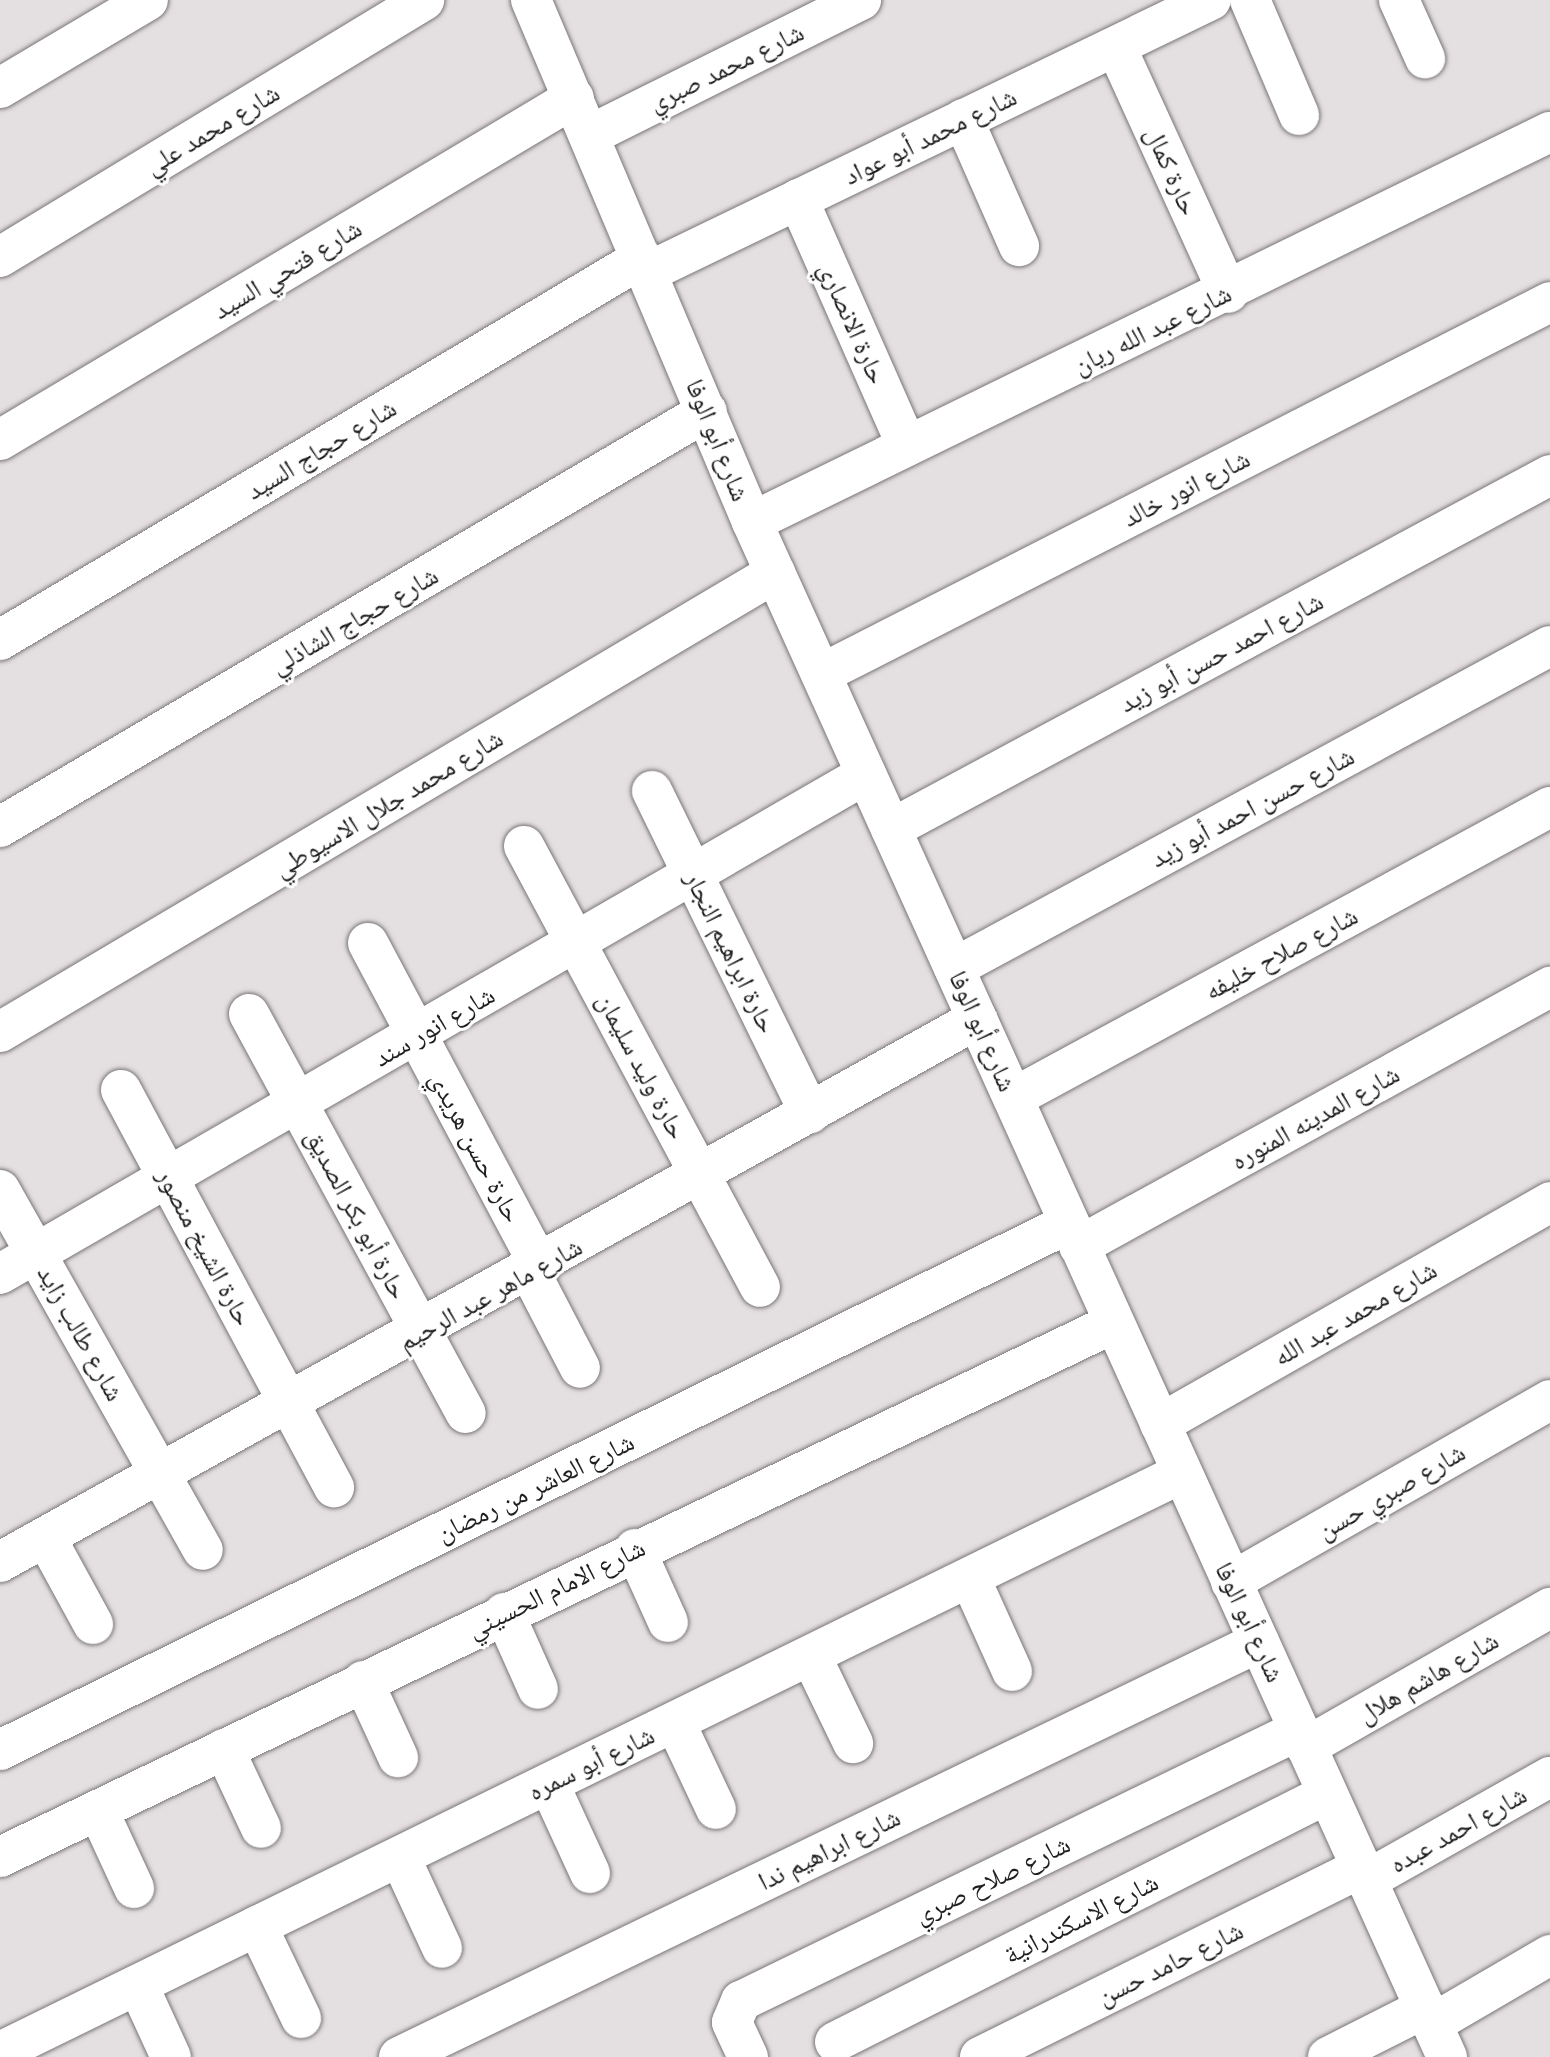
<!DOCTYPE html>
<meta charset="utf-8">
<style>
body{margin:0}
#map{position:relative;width:1550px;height:2057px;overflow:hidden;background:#e4dfe0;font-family:"Public Sans","Noto Naskh Arabic",sans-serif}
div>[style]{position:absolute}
.roads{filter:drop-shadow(0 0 2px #7a7676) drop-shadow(0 0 2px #7a7676)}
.street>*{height:40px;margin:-20px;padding:0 20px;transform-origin:20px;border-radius:20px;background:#fff}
span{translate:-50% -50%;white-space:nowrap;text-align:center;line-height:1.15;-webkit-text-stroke:6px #fff;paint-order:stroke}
.street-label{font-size:26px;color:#201f1f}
</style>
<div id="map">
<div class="roads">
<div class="street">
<i style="left:531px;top:0;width:567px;rotate:67.05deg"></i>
<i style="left:752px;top:522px;width:1685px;rotate:65.64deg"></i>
<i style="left:1250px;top:0;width:125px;rotate:66.9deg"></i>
<i style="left:1399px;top:0;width:64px;rotate:65.9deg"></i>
<i style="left:1117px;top:49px;width:268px;rotate:65.5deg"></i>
<i style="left:0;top:88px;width:172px;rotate:-30.7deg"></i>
<i style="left:963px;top:119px;width:139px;rotate:66.2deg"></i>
<i style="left:590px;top:135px;width:303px;rotate:-26.5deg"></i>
<i style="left:798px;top:199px;width:270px;rotate:66.2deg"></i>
<i style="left:0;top:257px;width:496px;rotate:-31.2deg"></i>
<i style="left:648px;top:272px;width:625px;rotate:-25.79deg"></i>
<i style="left:0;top:440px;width:668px;rotate:-30.79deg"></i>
<i style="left:752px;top:522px;width:888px;rotate:-26.05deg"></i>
<i style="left:0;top:640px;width:747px;rotate:-30.75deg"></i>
<i style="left:821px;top:674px;width:818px;rotate:-27.03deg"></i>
<i style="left:652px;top:791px;width:359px;rotate:63.9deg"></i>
<i style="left:0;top:827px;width:820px;rotate:-30.47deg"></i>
<i style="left:891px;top:829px;width:748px;rotate:-28.24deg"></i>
<i style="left:524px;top:846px;width:500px;rotate:61.85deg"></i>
<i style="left:368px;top:943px;width:367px;rotate:62deg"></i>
<i style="left:954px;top:968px;width:677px;rotate:-28.38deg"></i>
<i style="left:249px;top:1014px;width:454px;rotate:61.5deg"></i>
<i style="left:0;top:1032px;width:901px;rotate:-30.64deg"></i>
<i style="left:121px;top:1090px;width:451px;rotate:61.8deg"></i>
<i style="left:1013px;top:1098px;width:611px;rotate:-28.45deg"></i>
<i style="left:0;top:1190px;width:413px;rotate:60.6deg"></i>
<i style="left:1079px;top:1246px;width:538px;rotate:-28.81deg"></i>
<i style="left:530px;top:1272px;width:108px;rotate:62.5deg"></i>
<i style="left:0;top:1274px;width:1000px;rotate:-30deg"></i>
<i style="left:1160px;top:1424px;width:449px;rotate:-29.6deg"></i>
<i style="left:46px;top:1538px;width:98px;rotate:61.3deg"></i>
<i style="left:635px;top:1549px;width:80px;rotate:65.7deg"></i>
<i style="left:0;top:1562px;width:1118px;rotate:-29.06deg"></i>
<i style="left:970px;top:1578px;width:102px;rotate:65.7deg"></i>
<i style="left:1231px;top:1582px;width:367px;rotate:-29.7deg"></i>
<i style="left:504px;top:1613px;width:83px;rotate:65.9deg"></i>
<i style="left:811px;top:1656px;width:97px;rotate:64.2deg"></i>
<i style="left:363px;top:1681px;width:84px;rotate:65.3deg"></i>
<i style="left:675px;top:1722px;width:96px;rotate:64.8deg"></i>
<i style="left:1306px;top:1747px;width:281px;rotate:-29.7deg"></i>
<i style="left:224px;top:1749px;width:87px;rotate:64.9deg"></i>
<i style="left:0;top:1750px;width:1192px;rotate:-26.24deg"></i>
<i style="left:549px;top:1784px;width:98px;rotate:65.3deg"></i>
<i style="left:98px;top:1810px;width:86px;rotate:65.2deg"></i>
<i style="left:0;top:1857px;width:1235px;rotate:-25.61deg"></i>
<i style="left:400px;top:1857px;width:100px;rotate:65.2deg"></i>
<i style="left:1367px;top:1880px;width:210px;rotate:-29.4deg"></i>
<i style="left:257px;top:1926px;width:102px;rotate:64.4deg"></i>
<i style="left:138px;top:1985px;width:79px;rotate:65.4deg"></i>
<i style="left:1432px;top:2024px;width:137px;rotate:-30.3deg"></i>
<i style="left:835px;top:2042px;width:551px;rotate:-26.75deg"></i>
<i style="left:0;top:2052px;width:1316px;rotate:-26.1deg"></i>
<i style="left:399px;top:2057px;width:955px;rotate:-25.76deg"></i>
<i style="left:748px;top:2057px;width:38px;rotate:-115deg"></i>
<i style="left:732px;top:2022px;width:23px;rotate:-67deg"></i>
<i style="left:741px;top:2001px;width:620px;rotate:-25.9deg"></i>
<i style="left:980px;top:2057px;width:425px;rotate:-26.4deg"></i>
<i style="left:1328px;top:2057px;width:109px;rotate:-26.8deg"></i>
</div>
</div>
<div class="street-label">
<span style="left:726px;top:67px;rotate:-26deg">شارع محمد صبري</span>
<span style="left:212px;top:129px;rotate:-31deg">شارع محمد علي</span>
<span style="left:930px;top:136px;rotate:-26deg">شارع محمد أبو عواد</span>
<span style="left:1172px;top:171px;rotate:66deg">حارة كمال</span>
<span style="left:287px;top:269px;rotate:-31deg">شارع فتحي السيد</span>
<span style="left:853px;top:323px;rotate:66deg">حارة الانصاري</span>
<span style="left:1152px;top:329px;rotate:-26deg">شارع عبد الله ريان</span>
<span style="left:718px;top:440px;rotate:68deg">شارع أبو الوفا</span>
<span style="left:321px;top:449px;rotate:-31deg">شارع حجاج السيد</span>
<span style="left:1186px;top:488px;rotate:-27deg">شارع انور خالد</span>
<span style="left:354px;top:620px;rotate:-30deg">شارع حجاج الشاذلي</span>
<span style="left:1221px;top:652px;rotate:-28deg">شارع احمد حسن أبو زيد</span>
<span style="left:388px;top:803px;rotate:-31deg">شارع محمد جلال الاسيوطي</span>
<span style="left:1252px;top:807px;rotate:-28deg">شارع حسن احمد أبو زيد</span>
<span style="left:731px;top:952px;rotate:64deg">حارة ابراهيم النجار</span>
<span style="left:1281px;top:953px;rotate:-28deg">شارع صلاح خليفه</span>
<span style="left:434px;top:1026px;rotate:-30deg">شارع انور سند</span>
<span style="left:983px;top:1031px;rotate:66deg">شارع أبو الوفا</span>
<span style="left:642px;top:1066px;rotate:62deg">حارة وليد سليمان</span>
<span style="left:1315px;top:1117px;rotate:-29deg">شارع المدينه المنوره</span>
<span style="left:476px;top:1147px;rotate:62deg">حارة حسن هريدي</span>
<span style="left:357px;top:1214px;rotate:62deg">حارة أبو بكر الصديق</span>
<span style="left:205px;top:1247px;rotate:62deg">حارة الشيخ منصور</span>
<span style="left:490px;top:1294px;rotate:-29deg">شارع ماهر عبد الرحيم</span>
<span style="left:1355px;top:1313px;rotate:-30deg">شارع محمد عبد الله</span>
<span style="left:81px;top:1333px;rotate:61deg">شارع طالب زايد</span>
<span style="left:535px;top:1487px;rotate:-26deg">شارع العاشر من رمضان</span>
<span style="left:1391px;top:1491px;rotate:-30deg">شارع صبري حسن</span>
<span style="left:556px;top:1588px;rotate:-26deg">شارع الامام الحسيني</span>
<span style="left:1250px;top:1622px;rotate:65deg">شارع أبو الوفا</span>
<span style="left:1428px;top:1677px;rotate:-30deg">شارع هاشم هلال</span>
<span style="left:591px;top:1763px;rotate:-26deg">شارع أبو سمره</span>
<span style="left:1458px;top:1829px;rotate:-29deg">شارع احمد عبده</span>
<span style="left:829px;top:1849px;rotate:-26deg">شارع ابراهيم ندا</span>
<span style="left:992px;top:1879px;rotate:-26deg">شارع صلاح صبري</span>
<span style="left:1081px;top:1918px;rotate:-27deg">شارع الاسكندرانية</span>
<span style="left:1170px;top:1963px;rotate:-26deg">شارع حامد حسن</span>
</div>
</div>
